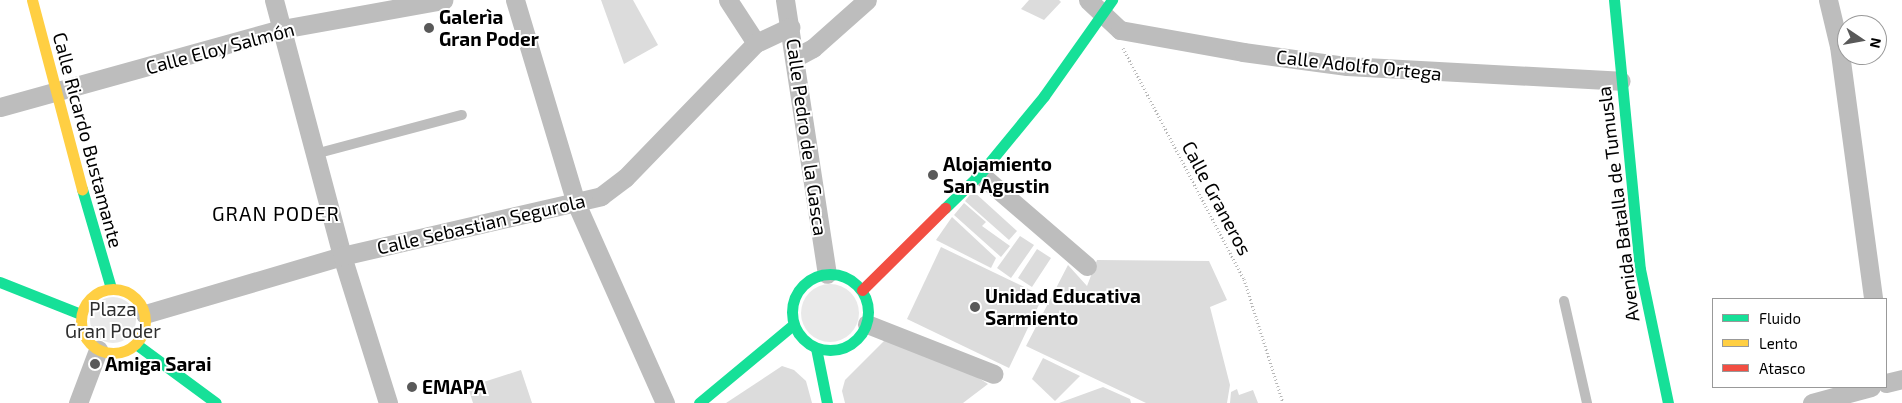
<!DOCTYPE html>
<meta charset="utf-8">
<style>
body{margin:0}
#map{position:relative;width:1902px;height:403px;overflow:hidden;background:#fff;font-family:"Exo 2",sans-serif}
div>[style]{position:absolute}
.green>*{inset:0;background:#e9e9e9}
.round{border-radius:50%}
.building>*{inset:0;background:#dcdcdc}
.path>*{height:3px;margin-top:-1.5px;transform-origin:0;background:repeating-linear-gradient(90deg,#b8b8b8 0 1px,transparent 0 3.5px)}
.lane>*{height:10px;margin:-5px;padding:0 5px;transform-origin:5px;border-radius:5px;background:#bdbdbd}
.street>*{height:19px;margin:-9.5px;padding:0 9.5px;transform-origin:9.5px;border-radius:9.5px;background:#bdbdbd}
.fast>*{height:11px;margin:-5.5px;padding:0 5.5px;transform-origin:5.5px;border-radius:5.5px;background:#16e098}
.fast>.ring{margin:-5.5px;padding:0;box-sizing:content-box;background:none;border:11px solid #16e098;border-radius:50%}
.slow>*{height:11px;margin:-5.5px;padding:0 5.5px;transform-origin:5.5px;border-radius:5.5px;background:#ffcf43}
.slow>.ring{margin:-5.5px;padding:0;box-sizing:content-box;background:none;border:11px solid #ffcf43;border-radius:50%}
.jam>*{height:11px;margin:-5.5px;padding:0 5.5px;transform-origin:5.5px;border-radius:5.5px;background:#f24e42}
.dots>*{width:14px;height:14px;translate:-50% -50%;box-sizing:border-box;border:2px solid #fff;border-radius:50%}
span{translate:-50% -50%;white-space:nowrap;text-align:center;line-height:1.15;-webkit-text-stroke:4px #fff;paint-order:stroke}
.poi-label{font-size:19px;color:#000;font-weight:700}
.left{translate:0 -50%;text-align:left}
.street-label{font-size:19px;color:#000}
.park-label{font-size:19px;color:#2e2e2e}
.neighbourhood-label{font-size:20px;color:#000;letter-spacing:1px}
.legend{position:absolute;left:1712px;top:298px;width:175px;height:90px;box-sizing:border-box;background:#fff;border:1px solid #999;margin:0;padding:6px 9px;list-style:none;font-size:15px;color:#000}
.legend li{display:flex;align-items:center;gap:10px;height:25px}
.legend b{width:25px;border:1px solid #999}
.north{position:absolute;left:1837px;top:15px;width:50px;height:50px;box-sizing:border-box;background:#fff;border:1px solid #999;border-radius:50%;rotate:102deg;font-size:14px;font-weight:700;line-height:20px;text-align:center;color:#000}
.north::after{content:'';display:block;margin:auto;width:18px;height:22px;background:#595959;clip-path:polygon(50% 0,100% 100%,50% 72%,0 100%)}
</style>
<div id="map">
<div class="green">
<i class="round" style="left:801px;top:284px;width:58px;height:58px"></i>
<i class="round" style="left:90px;top:297px;width:46px;height:46px"></i>
</div>
<div class="building">
<i style="clip-path:polygon(601px 0,633px 0,658px 45px,624px 64px)"></i>
<i style="clip-path:polygon(1029px 0,1059px 0,1061px 2px,1044px 20px,1021px 9px)"></i>
<i style="clip-path:polygon(973px 191px,1017px 231px,1009px 240px,965px 201px)"></i>
<i style="clip-path:polygon(964px 203px,986px 222px,982px 226px,1010px 246px,1001px 257px,954px 215px)"></i>
<i style="clip-path:polygon(952px 217px,996px 258px,991px 268px,936px 240px)"></i>
<i style="clip-path:polygon(1020px 236px,1034px 245px,1011px 278px,997px 268px)"></i>
<i style="clip-path:polygon(941px 247px,1043px 296px,1009px 368px,907px 319px)"></i>
<i style="clip-path:polygon(1037px 249px,1051px 258px,1032px 287px,1018px 278px)"></i>
<i style="clip-path:polygon(1097px 260px,1209px 261px,1227px 300px,1210px 307px,1230px 385px,1227px 403px,1146px 403px,1026px 346px,1068px 265px,1087px 286px)"></i>
<i style="clip-path:polygon(888px 337px,966px 370px,988px 384px,963px 403px,845px 403px,842px 391px,845px 380px)"></i>
<i style="clip-path:polygon(1043px 358px,1080px 376px,1055px 401px,1032px 379px)"></i>
<i style="clip-path:polygon(782px 366px,794px 370px,806px 381px,812px 403px,726px 403px)"></i>
<i style="clip-path:polygon(521px 370px,532px 403px,473px 403px,468px 387px)"></i>
<i style="clip-path:polygon(1103px 387px,1130px 399px,1131px 403px,1059px 403px)"></i>
<i style="clip-path:polygon(1237px 389px,1239px 395px,1253px 390px,1258px 403px,1230px 403px,1231px 392px)"></i>
</div>
<div class="path">
<i style="left:1123px;top:48px;width:261px;rotate:62.4deg"></i>
<i style="left:1244px;top:279px;width:130px;rotate:72.5deg"></i>
</div>
<div class="lane">
<i style="left:315px;top:154px;width:152px;rotate:-14.9deg"></i>
<i style="left:1564px;top:301px;width:105px;rotate:77.3deg"></i>
</div>
<div class="street">
<i style="left:274px;top:0;width:265px;rotate:75.1deg"></i>
<i style="left:342px;top:256px;width:154px;rotate:72.6deg"></i>
<i style="left:515px;top:0;width:212px;rotate:73.3deg"></i>
<i style="left:576px;top:203px;width:219px;rotate:66deg"></i>
<i style="left:728px;top:0;width:51px;rotate:56.9deg"></i>
<i style="left:785px;top:0;width:277px;rotate:81.3deg"></i>
<i style="left:1088px;top:0;width:44px;rotate:43.2deg"></i>
<i style="left:1120px;top:30px;width:125px;rotate:10.1deg"></i>
<i style="left:1243px;top:52px;width:105px;rotate:7.7deg"></i>
<i style="left:1347px;top:66px;width:274px;rotate:3.1deg"></i>
<i style="left:1828px;top:0;width:47px;rotate:76.6deg"></i>
<i style="left:1839px;top:46px;width:255px;rotate:82.3deg"></i>
<i style="left:796px;top:57px;width:19px;rotate:-28deg"></i>
<i style="left:813px;top:48px;width:72px;rotate:-41.6deg"></i>
<i style="left:0;top:107px;width:293px;rotate:-15.5deg"></i>
<i style="left:282px;top:29px;width:164px;rotate:-10.2deg"></i>
<i style="left:980px;top:174px;width:141px;rotate:40.7deg"></i>
<i style="left:145px;top:314px;width:205px;rotate:-16.4deg"></i>
<i style="left:342px;top:256px;width:266px;rotate:-13deg"></i>
<i style="left:601px;top:196px;width:30px;rotate:-37deg"></i>
<i style="left:625px;top:178px;width:188px;rotate:-45.9deg"></i>
<i style="left:756px;top:43px;width:38px;rotate:-25deg"></i>
<i style="left:867px;top:324px;width:136px;rotate:21.5deg"></i>
<i style="left:1886px;top:383px;width:16px;rotate:-14deg"></i>
<i style="left:78px;top:403px;width:57px;rotate:-69.3deg"></i>
<i style="left:1812px;top:403px;width:61px;rotate:-15.2deg"></i>
</div>
<div class="fast">
<i style="left:1614px;top:0;width:270px;rotate:84.5deg"></i>
<i style="left:1640px;top:269px;width:137px;rotate:78.2deg"></i>
<i style="left:82px;top:189px;width:103px;rotate:73.7deg"></i>
<i style="left:945px;top:208px;width:49px;rotate:-44.2deg"></i>
<i style="left:980px;top:174px;width:101px;rotate:-50.6deg"></i>
<i style="left:1044px;top:96px;width:118px;rotate:-54.7deg"></i>
<i class="ring" style="left:792px;top:274px;width:65px;height:65px"></i>
<i style="left:0;top:282px;width:87px;rotate:21.6deg"></i>
<i style="left:136px;top:344px;width:99px;rotate:36.4deg"></i>
<i style="left:816px;top:348px;width:56px;rotate:78.7deg"></i>
<i style="left:699px;top:403px;width:122px;rotate:-39.7deg"></i>
</div>
<div class="slow">
<i style="left:32px;top:0;width:196px;rotate:75.2deg"></i>
<i class="ring" style="left:81px;top:289px;width:53px;height:53px"></i>
</div>
<div class="jam">
<i style="left:862px;top:290px;width:117px;rotate:-44.7deg"></i>
</div>
<div class="dots">
<i style="left:429px;top:28px;background:#595959"></i>
<i style="left:933px;top:175px;background:#595959"></i>
<i style="left:975px;top:307px;background:#595959"></i>
<i style="left:95px;top:364px;background:#595959"></i>
<i style="left:412px;top:387px;background:#595959"></i>
</div>
<div class="poi-label">
<span class="left" style="left:439px;top:28px">Galerìa<br>Gran Poder</span>
<span class="left" style="left:943px;top:175px">Alojamiento<br>San Agustin</span>
<span class="left" style="left:985px;top:307px">Unidad Educativa<br>Sarmiento</span>
<span class="left" style="left:105px;top:364px">Amiga Sarai</span>
<span class="left" style="left:422px;top:387px">EMAPA</span>
</div>
<div class="street-label">
<span style="left:220px;top:48px;rotate:-15deg">Calle Eloy Salmón</span>
<span style="left:1359px;top:65px;rotate:6deg">Calle Adolfo Ortega</span>
<span style="left:807px;top:137px;rotate:82deg">Calle Pedro de la Gasca</span>
<span style="left:88px;top:140px;rotate:75deg">Calle Ricardo Bustamante</span>
<span style="left:1217px;top:198px;rotate:62deg">Calle Graneros</span>
<span style="left:1618px;top:204px;rotate:-97deg">Avenida Batalla de Tumusla</span>
<span style="left:481px;top:224px;rotate:-13deg">Calle Sebastian Segurola</span>
</div>
<div class="park-label">
<span style="left:113px;top:320px">Plaza<br>Gran Poder</span>
</div>
<div class="neighbourhood-label">
<span style="left:276px;top:213px">GRAN PODER</span>
</div>
<ul class="legend">
<li><b style="height:6px;background:#16e098"></b>Fluido</li>
<li><b style="height:6px;background:#ffcf43"></b>Lento</li>
<li><b style="height:6px;background:#f24e42"></b>Atasco</li>
</ul>
<div class="north">N</div>
</div>
